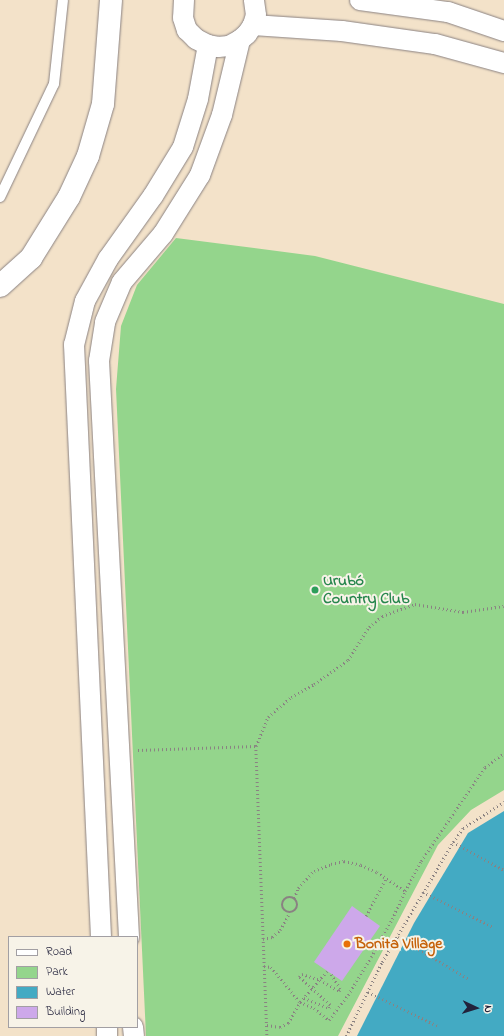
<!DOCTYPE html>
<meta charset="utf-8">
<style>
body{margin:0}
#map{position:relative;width:504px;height:1036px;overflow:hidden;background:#f3e2c9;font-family:"Indie Flower",sans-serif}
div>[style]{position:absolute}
.green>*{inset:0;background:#94d58c}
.water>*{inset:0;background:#43aac3}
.building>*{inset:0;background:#cda8ea}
.path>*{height:2.5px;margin-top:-1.25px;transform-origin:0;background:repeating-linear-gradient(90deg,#8a8282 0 1px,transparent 0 4px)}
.path>.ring{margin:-1.25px;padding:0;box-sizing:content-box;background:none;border:2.5px solid #8a8282;border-radius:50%}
.roads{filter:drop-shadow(0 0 1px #8a8282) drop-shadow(0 0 1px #8a8282)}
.lane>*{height:10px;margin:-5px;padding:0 5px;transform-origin:5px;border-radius:5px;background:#fff}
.street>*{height:20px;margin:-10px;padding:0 10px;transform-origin:10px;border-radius:10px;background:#fff}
.primary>*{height:22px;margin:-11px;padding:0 11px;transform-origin:11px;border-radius:11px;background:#fff}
.dots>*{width:11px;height:11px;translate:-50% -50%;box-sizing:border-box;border:2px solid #f7f3e8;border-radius:50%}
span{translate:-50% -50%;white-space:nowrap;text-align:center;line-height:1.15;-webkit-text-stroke:4px #f7f3e8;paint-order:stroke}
.leisure-label{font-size:16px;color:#27864d;font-weight:700}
.left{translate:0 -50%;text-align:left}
.food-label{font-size:16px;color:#c56008;font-weight:700}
.legend{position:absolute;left:8px;top:936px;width:130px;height:92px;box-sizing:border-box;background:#f7f3e8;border:1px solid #a29fa3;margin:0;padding:5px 7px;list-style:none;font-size:12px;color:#22223b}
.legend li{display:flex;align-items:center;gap:8px;height:20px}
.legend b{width:20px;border:1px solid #a29fa3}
.north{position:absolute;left:456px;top:988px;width:40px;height:40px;-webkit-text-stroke:3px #f7f3e8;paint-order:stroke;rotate:94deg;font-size:11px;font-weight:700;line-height:16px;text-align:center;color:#22223b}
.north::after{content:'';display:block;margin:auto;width:14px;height:18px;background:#22223b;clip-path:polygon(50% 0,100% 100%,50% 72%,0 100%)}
</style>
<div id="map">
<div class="green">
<i style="clip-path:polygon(176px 238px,315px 256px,504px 304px,504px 790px,471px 810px,438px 845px,338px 1036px,146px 1036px,116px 389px,121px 326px,137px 285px)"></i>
</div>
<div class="water">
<i style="clip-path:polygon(504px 811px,504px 1036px,357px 1036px,414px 923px,468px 833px)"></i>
</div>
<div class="building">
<i style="clip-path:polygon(352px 906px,380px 926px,342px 981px,314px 962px)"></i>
</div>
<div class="path">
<i style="left:256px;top:746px;width:31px;rotate:-68deg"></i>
<i style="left:268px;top:717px;width:30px;rotate:-41deg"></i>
<i style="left:291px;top:697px;width:26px;rotate:-29deg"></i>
<i style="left:314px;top:684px;width:42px;rotate:-35.2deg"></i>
<i style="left:348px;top:660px;width:39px;rotate:-58deg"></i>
<i style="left:369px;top:627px;width:17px;rotate:-40deg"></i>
<i style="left:382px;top:616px;width:35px;rotate:-20deg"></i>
<i style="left:415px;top:604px;width:49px;rotate:9.5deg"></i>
<i style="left:463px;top:612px;width:41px;rotate:-8.3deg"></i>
<i style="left:138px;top:750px;width:118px;rotate:-1.9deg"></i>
<i style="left:256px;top:746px;width:290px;rotate:87.8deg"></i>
<i style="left:453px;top:842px;width:58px;rotate:28.8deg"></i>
<i style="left:423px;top:892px;width:78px;rotate:26.6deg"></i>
<i class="ring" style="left:282px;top:897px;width:13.5px;height:13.5px"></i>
<i style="left:294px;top:898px;width:11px;rotate:-68deg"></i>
<i style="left:298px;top:888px;width:23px;rotate:-47deg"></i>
<i style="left:314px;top:871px;width:18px;rotate:-22deg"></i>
<i style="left:331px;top:864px;width:13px;rotate:-13deg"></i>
<i style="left:344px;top:861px;width:17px;rotate:13deg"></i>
<i style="left:361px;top:865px;width:17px;rotate:24deg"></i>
<i style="left:377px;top:872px;width:34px;rotate:34deg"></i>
<i style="left:366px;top:916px;width:43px;rotate:-62.2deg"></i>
<i style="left:398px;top:937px;width:82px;rotate:30.6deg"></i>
<i style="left:263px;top:939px;width:9px;rotate:-13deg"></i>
<i style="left:272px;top:937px;width:11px;rotate:-41deg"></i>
<i style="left:280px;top:930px;width:18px;rotate:-61deg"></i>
<i style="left:264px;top:966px;width:7px;rotate:8deg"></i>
<i style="left:271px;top:967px;width:45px;rotate:50.4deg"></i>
<i style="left:300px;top:1002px;width:15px;rotate:23deg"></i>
<i style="left:314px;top:1008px;width:19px;rotate:39deg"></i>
<i style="left:329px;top:1020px;width:31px;rotate:-53deg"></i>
<i style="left:348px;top:995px;width:44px;rotate:-58.8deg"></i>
<i style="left:371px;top:957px;width:43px;rotate:-61.1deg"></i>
<i style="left:392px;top:919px;width:31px;rotate:-65deg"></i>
<i style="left:405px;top:891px;width:34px;rotate:-62deg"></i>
<i style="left:421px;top:861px;width:114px;rotate:-55.8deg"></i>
<i style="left:485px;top:767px;width:24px;rotate:-36deg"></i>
<i style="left:368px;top:992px;width:78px;rotate:25.9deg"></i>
<i style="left:304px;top:998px;width:27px;rotate:22deg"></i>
<i style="left:329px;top:1008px;width:3px;rotate:-72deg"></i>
<i style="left:330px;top:1005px;width:42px;rotate:-137.9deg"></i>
<i style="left:299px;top:977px;width:4px;rotate:-45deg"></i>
<i style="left:302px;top:974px;width:19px;rotate:18deg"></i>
<i style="left:320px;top:980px;width:22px;rotate:30deg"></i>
<i style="left:339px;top:991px;width:2px;rotate:-63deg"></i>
<i style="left:340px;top:989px;width:19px;rotate:-122deg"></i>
<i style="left:267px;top:1025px;width:13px;rotate:9deg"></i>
<i style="left:280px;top:1027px;width:9px;rotate:-27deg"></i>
<i style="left:288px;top:1023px;width:24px;rotate:-60deg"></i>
<i style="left:300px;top:1002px;width:41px;rotate:-48.9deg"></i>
<i style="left:346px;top:1036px;width:82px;rotate:-64.1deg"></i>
<i style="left:382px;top:962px;width:139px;rotate:-59.4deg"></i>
<i style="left:453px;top:842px;width:17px;rotate:-54deg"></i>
<i style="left:463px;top:828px;width:49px;rotate:-32.4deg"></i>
</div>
<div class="roads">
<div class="lane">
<i style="left:0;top:197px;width:125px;rotate:-64.5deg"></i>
<i style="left:54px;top:84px;width:84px;rotate:-83.9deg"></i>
</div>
<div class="street">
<i style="left:184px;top:0;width:18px;rotate:93deg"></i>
<i style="left:183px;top:18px;width:13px;rotate:72deg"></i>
<i style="left:187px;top:30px;width:13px;rotate:45deg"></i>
<i style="left:196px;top:39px;width:13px;rotate:27deg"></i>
<i style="left:208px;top:45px;width:10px;rotate:11deg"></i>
<i style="left:218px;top:47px;width:11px;rotate:-5deg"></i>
<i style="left:229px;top:46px;width:13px;rotate:-29deg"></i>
<i style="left:240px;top:40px;width:9px;rotate:-41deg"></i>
<i style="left:247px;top:34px;width:11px;rotate:-56deg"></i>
<i style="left:253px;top:25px;width:10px;rotate:-73deg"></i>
<i style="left:256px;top:15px;width:15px;rotate:-98deg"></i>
<i style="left:360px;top:0;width:89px;rotate:7.8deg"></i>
<i style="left:448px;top:12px;width:59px;rotate:18.7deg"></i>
<i style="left:253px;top:25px;width:89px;rotate:3.9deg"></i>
<i style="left:342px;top:31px;width:94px;rotate:8deg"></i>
<i style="left:435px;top:44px;width:72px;rotate:15.4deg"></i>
<i style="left:101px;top:937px;width:593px;rotate:-92.61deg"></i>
<i style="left:74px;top:345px;width:45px;rotate:-76deg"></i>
<i style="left:85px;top:301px;width:48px;rotate:-61.3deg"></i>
<i style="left:108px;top:259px;width:77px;rotate:-54.5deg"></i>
<i style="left:153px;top:196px;width:57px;rotate:-58.5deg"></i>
<i style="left:183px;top:147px;width:50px;rotate:-72.6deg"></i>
<i style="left:198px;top:99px;width:55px;rotate:-79.5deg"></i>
<i style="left:129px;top:937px;width:577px;rotate:-92.98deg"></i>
<i style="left:99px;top:361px;width:39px;rotate:-81deg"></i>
<i style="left:105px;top:322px;width:43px;rotate:-67deg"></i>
<i style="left:122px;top:282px;width:63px;rotate:-49.5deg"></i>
<i style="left:163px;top:234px;width:70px;rotate:-57.9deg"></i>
<i style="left:200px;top:175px;width:64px;rotate:-69.9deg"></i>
<i style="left:222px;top:115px;width:77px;rotate:-76.5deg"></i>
<i style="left:107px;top:1027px;width:9px;rotate:90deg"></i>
<i style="left:133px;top:1027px;width:9px;rotate:84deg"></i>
</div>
<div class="primary">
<i style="left:0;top:286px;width:42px;rotate:-42.1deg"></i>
<i style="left:31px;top:258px;width:72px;rotate:-58.1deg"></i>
<i style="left:69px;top:197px;width:45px;rotate:-65.1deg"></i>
<i style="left:88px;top:156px;width:54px;rotate:-73.9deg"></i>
<i style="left:103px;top:104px;width:104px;rotate:-85.6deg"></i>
</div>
</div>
<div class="dots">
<i style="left:315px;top:590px;background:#2e9e5b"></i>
<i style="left:347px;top:944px;background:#e8710a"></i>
</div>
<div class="leisure-label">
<span class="left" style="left:323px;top:590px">Urubó<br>Country Club</span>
</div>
<div class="food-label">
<span class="left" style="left:355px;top:944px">Bonita Village</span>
</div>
<ul class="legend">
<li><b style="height:5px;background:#fff"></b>Road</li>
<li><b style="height:11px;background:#94d58c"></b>Park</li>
<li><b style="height:11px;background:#43aac3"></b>Water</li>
<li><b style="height:11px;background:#cda8ea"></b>Building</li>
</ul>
<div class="north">N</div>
</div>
